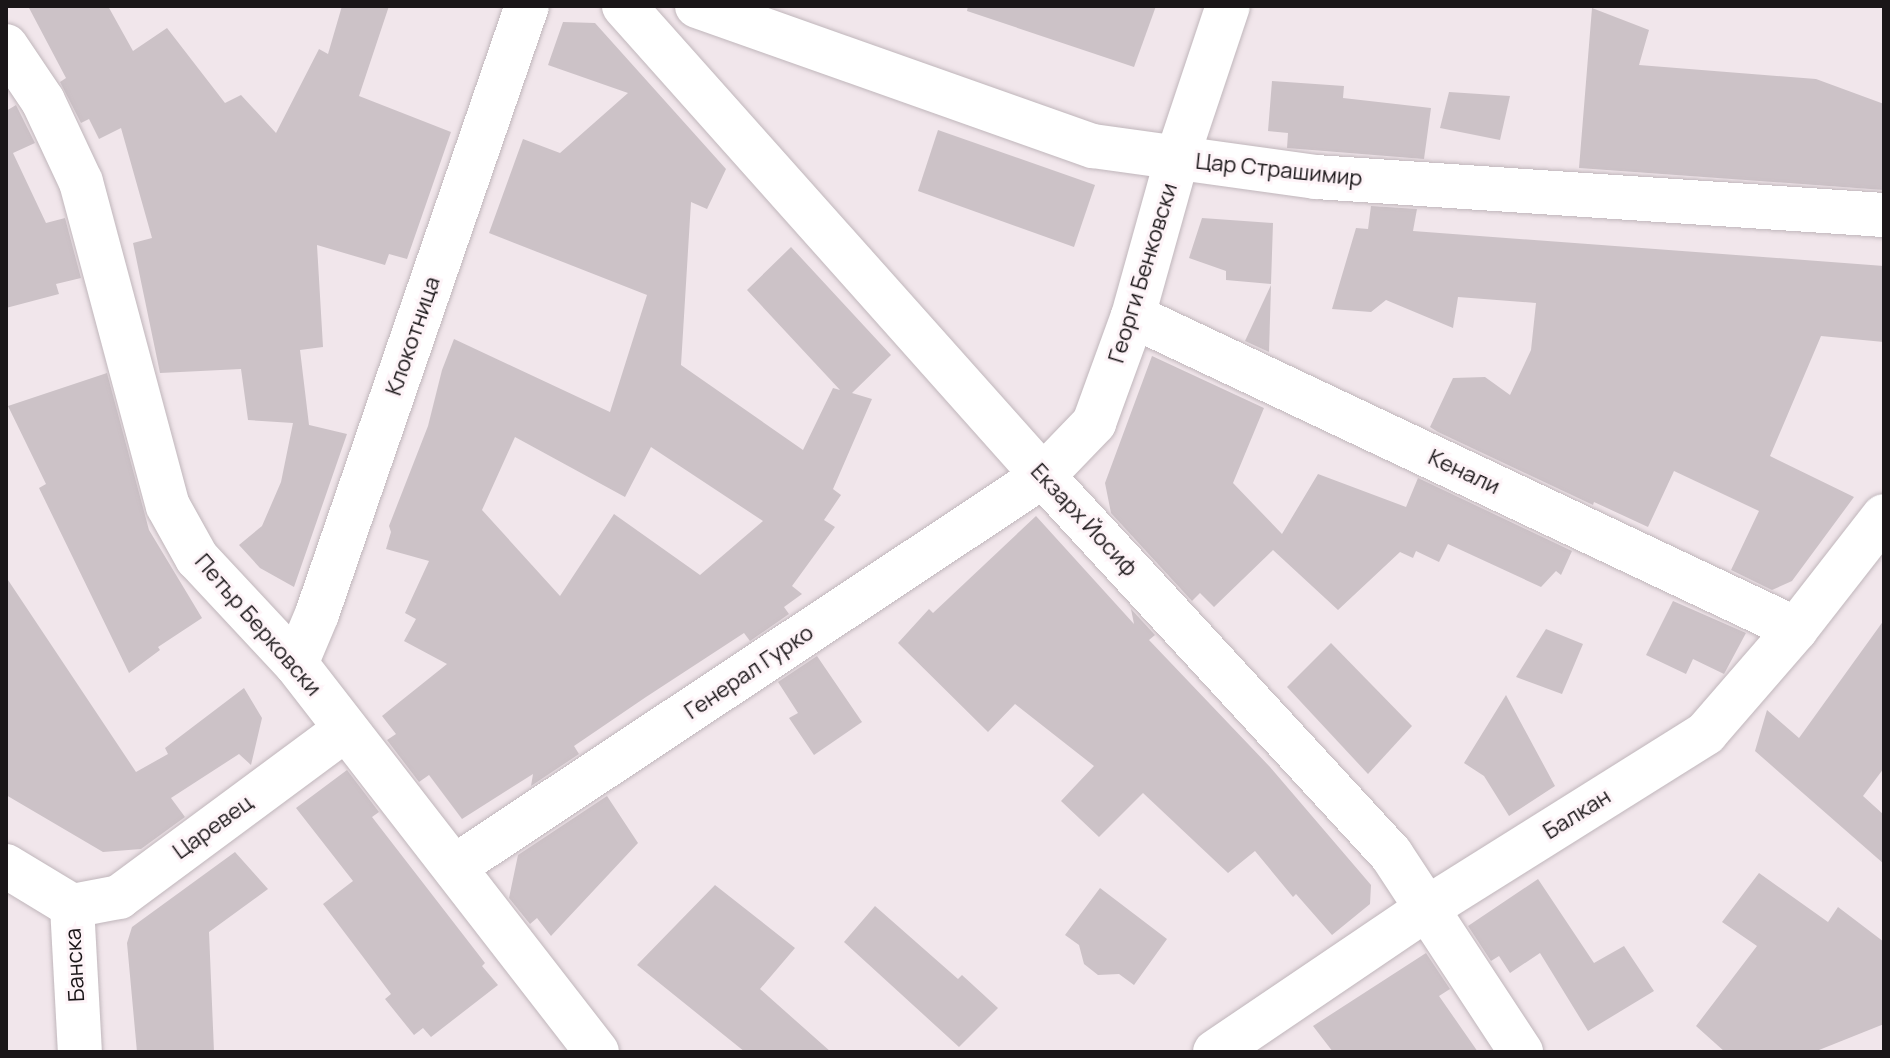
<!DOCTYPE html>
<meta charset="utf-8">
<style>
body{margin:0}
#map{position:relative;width:1890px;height:1058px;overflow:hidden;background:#f1e6eb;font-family:Manrope,sans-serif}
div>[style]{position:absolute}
.building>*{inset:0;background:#ccc2c7}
.roads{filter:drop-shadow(0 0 2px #c0b6bb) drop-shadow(0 0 2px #c0b6bb)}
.minor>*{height:44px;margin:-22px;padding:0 22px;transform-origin:22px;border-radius:22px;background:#fff}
span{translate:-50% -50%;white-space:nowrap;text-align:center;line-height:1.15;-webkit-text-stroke:6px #fef4f8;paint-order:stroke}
.street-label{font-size:22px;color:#1a1618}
.frame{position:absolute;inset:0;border:8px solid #1a1618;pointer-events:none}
</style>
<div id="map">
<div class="building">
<i style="clip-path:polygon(28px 6px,108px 6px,133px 51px,167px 28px,225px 103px,241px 95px,276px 133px,319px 49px,328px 54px,342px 6px,389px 6px,359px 96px,451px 132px,407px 259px,389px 254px,385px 265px,317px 245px,323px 347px,300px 350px,309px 425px,305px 424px,347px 434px,294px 587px,260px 568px,239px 545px,262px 526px,281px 482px,293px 423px,248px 420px,241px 369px,160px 373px,133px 243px,152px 238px,121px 128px,99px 139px,89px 119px,81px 123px,60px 82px,66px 78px)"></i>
<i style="clip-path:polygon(968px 6px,1156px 6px,1134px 67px,967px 11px)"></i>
<i style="clip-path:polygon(1592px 8px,1649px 30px,1639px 65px,1816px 79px,1884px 104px,1884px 190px,1579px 168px)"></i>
<i style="clip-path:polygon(evenodd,563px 22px,595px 23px,726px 169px,707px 209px,691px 202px,681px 365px,803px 450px,833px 388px,840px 390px,747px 290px,791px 247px,891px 355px,852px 393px,872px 399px,833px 489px,841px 495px,824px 520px,835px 527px,792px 586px,802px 594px,784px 607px,789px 614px,750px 641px,744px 633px,646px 697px,574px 746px,579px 754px,531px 786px,533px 774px,462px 819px,429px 775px,419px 782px,387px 740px,396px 734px,382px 716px,447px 664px,404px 641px,416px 619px,405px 613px,429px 561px,386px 549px,391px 532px,389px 526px,428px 426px,442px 370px,454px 339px,610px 412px,647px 295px,489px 233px,523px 139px,560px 153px,628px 93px,548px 65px,563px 22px,515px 437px,625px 497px,651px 447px,763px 521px,700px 575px,614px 514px,560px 596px,482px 510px,515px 437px)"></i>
<i style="clip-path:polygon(1272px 81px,1344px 86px,1343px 98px,1431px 108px,1424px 159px,1287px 148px,1288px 133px,1268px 131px)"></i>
<i style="clip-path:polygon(1449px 92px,1510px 96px,1500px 140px,1440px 128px)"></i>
<i style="clip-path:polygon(16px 105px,35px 143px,13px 153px,46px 223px,65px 218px,81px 278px,56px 284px,59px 294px,6px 308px,6px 111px)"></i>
<i style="clip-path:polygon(938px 130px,1095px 185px,1074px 247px,918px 191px)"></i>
<i style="clip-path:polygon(1371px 206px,1417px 209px,1413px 231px,1884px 266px,1884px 342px,1821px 336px,1770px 456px,1854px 497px,1792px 581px,1772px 590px,1731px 570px,1759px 511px,1674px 471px,1648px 527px,1594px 502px,1593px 505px,1438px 432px,1430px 427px,1453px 378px,1485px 377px,1510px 395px,1531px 350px,1536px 303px,1458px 297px,1453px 328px,1386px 300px,1371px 312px,1332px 309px,1356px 228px,1368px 229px)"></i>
<i style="clip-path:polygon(1202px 218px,1273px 223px,1271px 284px,1226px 280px,1226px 271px,1189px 258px)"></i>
<i style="clip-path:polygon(1271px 285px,1269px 352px,1245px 341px)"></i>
<i style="clip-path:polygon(1152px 356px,1264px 408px,1233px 483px,1282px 534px,1318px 474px,1406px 507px,1418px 478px,1572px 551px,1561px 575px,1556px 571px,1541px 587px,1448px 544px,1439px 562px,1416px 551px,1413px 558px,1400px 552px,1338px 610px,1273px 550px,1214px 607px,1200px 593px,1192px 601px,1111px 513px,1105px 483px)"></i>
<i style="clip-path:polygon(107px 373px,149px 530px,202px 618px,158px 647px,160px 650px,129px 673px,39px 488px,46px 484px,8px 406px)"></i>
<i style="clip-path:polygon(1036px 516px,1134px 624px,1131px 609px,1155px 635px,1149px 640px,1270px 767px,1371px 885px,1370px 904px,1332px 935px,1296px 894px,1293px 897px,1255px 851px,1228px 873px,1143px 793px,1099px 837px,1061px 801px,1094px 766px,1015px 704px,988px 732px,898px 643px,929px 609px,933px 613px)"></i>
<i style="clip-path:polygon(6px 577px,136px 772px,168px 754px,165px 748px,244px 688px,262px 718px,251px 765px,239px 754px,171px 798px,185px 817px,141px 849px,103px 852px,6px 795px)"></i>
<i style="clip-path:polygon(1673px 601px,1746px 633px,1724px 674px,1693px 659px,1686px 674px,1646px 655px)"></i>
<i style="clip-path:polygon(1884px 620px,1884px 768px,1863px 796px,1884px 815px,1884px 864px,1755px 751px,1767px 710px,1799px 738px)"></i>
<i style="clip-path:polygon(1546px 629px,1583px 644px,1562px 694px,1516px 677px)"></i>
<i style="clip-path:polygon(1331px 643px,1412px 726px,1368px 774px,1287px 687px)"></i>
<i style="clip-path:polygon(817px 656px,862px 722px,814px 755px,789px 718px,798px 713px,778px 682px)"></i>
<i style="clip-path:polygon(1506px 695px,1555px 786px,1509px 816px,1484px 776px,1464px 763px)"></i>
<i style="clip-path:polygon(347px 770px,379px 812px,372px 817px,485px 963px,482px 966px,498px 985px,431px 1037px,423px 1028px,414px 1035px,385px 999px,391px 994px,323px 904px,353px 881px,296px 808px)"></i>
<i style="clip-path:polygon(607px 796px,638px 843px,551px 936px,537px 918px,530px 924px,509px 898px,518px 855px)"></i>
<i style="clip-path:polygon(235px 852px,268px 889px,209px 932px,214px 1052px,137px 1052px,127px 943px,132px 927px)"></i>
<i style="clip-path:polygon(1759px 873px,1828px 922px,1838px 907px,1884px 942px,1884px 1024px,1814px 1052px,1725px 1052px,1696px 1026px,1757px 946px,1722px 922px)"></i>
<i style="clip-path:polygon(1538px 879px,1594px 963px,1624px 946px,1654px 991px,1588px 1031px,1540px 953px,1510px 973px,1499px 956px,1491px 961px,1468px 926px)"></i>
<i style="clip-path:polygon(715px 885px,795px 948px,760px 989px,831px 1052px,745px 1052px,637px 965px)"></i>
<i style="clip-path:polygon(1100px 888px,1167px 939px,1134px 985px,1119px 974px,1098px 975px,1084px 964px,1079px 945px,1065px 935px)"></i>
<i style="clip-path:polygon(875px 906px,958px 979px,962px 975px,998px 1008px,959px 1047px,844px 942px)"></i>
<i style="clip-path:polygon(1426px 953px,1450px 989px,1439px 996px,1478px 1052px,1333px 1052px,1313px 1026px)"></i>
</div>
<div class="roads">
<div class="minor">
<i style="left:624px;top:6px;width:630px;rotate:48.28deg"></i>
<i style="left:1043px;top:476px;width:514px;rotate:47.37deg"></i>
<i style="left:1391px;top:854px;width:237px;rotate:56.7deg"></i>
<i style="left:697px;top:6px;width:420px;rotate:19.5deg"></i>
<i style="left:1093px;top:146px;width:225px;rotate:7.9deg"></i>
<i style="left:1316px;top:177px;width:569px;rotate:3.83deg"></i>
<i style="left:6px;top:46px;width:66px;rotate:56.1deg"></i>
<i style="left:43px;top:101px;width:89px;rotate:64.9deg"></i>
<i style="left:81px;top:182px;width:335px;rotate:75deg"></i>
<i style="left:168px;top:506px;width:60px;rotate:60.9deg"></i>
<i style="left:197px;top:558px;width:145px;rotate:47deg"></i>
<i style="left:296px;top:664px;width:491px;rotate:52.2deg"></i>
<i style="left:1133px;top:316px;width:733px;rotate:25.27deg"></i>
<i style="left:296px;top:664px;width:54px;rotate:-67.2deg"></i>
<i style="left:317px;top:614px;width:643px;rotate:-70.95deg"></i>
<i style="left:6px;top:866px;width:77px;rotate:31.2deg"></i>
<i style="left:454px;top:867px;width:707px;rotate:-33.58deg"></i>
<i style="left:1043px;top:476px;width:74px;rotate:-46.1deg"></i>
<i style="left:1094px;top:423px;width:114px;rotate:-70deg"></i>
<i style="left:1133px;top:316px;width:164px;rotate:-74.4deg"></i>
<i style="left:1177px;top:158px;width:160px;rotate:-71.5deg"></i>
<i style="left:72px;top:906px;width:48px;rotate:-10.8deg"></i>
<i style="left:119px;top:897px;width:282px;rotate:-36.5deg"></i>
<i style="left:72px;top:906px;width:146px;rotate:86.9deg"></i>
<i style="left:1215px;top:1052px;width:258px;rotate:-34.1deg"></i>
<i style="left:1429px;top:907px;width:327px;rotate:-32.1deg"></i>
<i style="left:1706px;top:733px;width:138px;rotate:-49.1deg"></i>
<i style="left:1796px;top:629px;width:143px;rotate:-52.1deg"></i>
</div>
</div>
<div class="street-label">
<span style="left:1279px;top:170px;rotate:6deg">Цар Страшимир</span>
<span style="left:1143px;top:273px;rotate:-73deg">Георги Бенковски</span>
<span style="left:413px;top:336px;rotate:-71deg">Клокотница</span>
<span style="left:1464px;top:472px;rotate:25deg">Кенали</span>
<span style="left:1084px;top:520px;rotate:47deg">Екзарх Йосиф</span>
<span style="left:258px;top:625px;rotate:49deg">Петър Берковски</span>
<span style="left:749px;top:672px;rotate:-34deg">Генерал Гурко</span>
<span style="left:1577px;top:814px;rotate:-32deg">Балкан</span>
<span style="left:213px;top:827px;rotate:-36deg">Царевец</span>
<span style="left:75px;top:965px;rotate:-93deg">Банска</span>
</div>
<div class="frame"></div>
</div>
